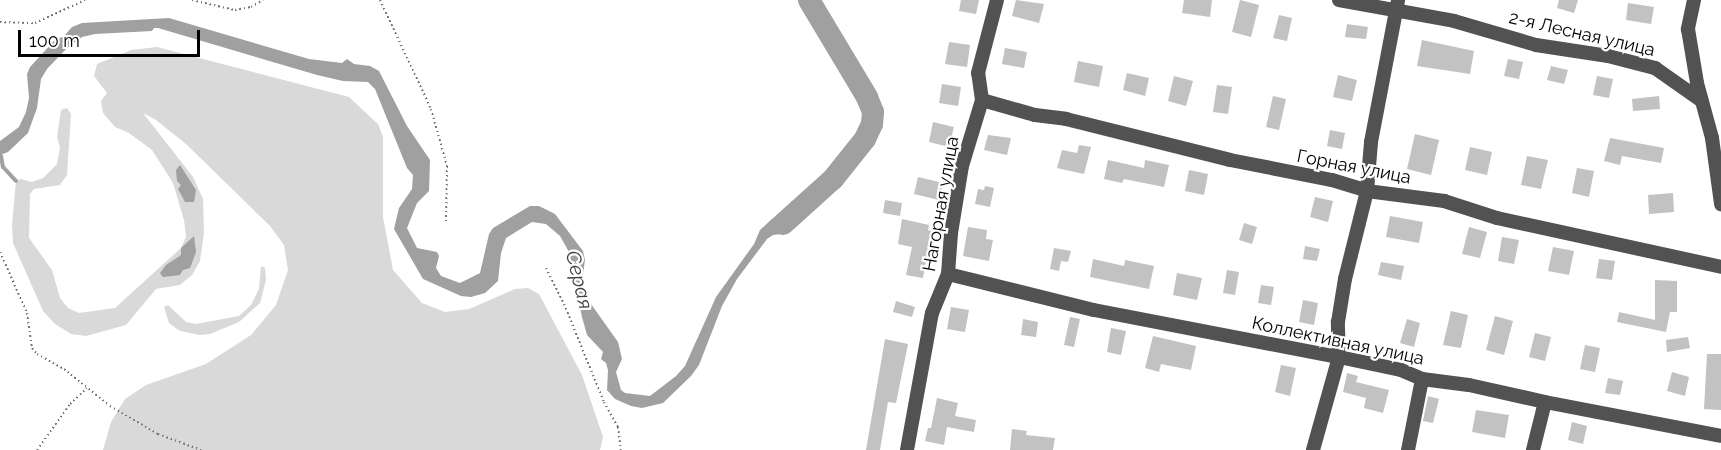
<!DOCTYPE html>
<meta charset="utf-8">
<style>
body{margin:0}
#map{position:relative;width:1721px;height:450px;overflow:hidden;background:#fff;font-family:Raleway,sans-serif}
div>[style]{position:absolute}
.green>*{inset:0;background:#d9d9d9}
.water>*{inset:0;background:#a0a0a0}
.stream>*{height:4px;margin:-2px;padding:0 2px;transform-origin:2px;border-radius:2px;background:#a0a0a0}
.river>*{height:22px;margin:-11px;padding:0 11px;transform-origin:11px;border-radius:11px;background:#a0a0a0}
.building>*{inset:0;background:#c2c2c2}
.path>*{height:2px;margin-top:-1px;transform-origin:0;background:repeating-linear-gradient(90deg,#747474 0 1.5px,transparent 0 4.5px)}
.minor>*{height:14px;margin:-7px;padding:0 7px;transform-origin:7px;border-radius:7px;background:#525252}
span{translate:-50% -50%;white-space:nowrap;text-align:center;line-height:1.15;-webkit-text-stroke:4.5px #fff;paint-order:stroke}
.street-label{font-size:18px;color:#000}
.water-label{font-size:20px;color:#414141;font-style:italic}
.scale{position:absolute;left:18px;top:30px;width:182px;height:27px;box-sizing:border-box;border:3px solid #000;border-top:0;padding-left:8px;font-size:18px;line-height:21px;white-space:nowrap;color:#000;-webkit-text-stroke:4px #fff;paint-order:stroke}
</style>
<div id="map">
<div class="green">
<i style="clip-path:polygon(157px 47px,349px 97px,378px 124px,383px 137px,383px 217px,393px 270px,422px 303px,445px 312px,469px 309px,515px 289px,528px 288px,539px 294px,582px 375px,603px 437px,600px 450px,103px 450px,111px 422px,125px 399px,146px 385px,206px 364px,251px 335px,276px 305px,288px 270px,284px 245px,270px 226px,186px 144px,156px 120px,143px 113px,193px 177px,203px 199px,204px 233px,200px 261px,192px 275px,180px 285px,156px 289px,126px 325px,86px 336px,71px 334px,55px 324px,43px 311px,13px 243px,12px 225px,16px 181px,21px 179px,32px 182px,43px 178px,57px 164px,60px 148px,57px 137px,61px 110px,67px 108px,71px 114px,67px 175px,60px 185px,34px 189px,30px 194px,29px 238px,52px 270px,60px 298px,68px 308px,79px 313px,115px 308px,181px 248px,186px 237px,184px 220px,173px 183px,152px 150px,129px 133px,115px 127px,103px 113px,101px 101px,107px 93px,94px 76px,97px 64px,131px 50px)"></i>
<i style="clip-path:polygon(261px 266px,265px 268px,266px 280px,260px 303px,239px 322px,210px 334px,200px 335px,180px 331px,169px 323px,164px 307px,168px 305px,186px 322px,196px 324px,239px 316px,251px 305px,259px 289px)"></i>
</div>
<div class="water">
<i style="clip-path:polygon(169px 18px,309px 59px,342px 63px,347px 59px,354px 64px,370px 66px,379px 71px,407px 126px,430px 160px,429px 191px,417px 203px,407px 228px,417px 248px,437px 252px,439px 256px,436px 268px,441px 276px,460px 283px,480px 273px,489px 234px,493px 228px,530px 206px,539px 206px,555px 214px,583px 251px,585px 260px,582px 281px,586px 297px,618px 342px,622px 359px,616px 372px,621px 390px,625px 393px,650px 396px,676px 376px,685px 366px,716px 297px,754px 244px,760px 230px,773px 218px,788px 214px,800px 201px,808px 207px,782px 234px,773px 235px,767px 239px,737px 279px,722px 306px,699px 365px,691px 376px,663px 403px,642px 408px,631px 406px,615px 399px,607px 390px,608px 370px,606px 363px,601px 359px,603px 352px,587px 335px,582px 317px,569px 252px,560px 236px,546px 224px,532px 222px,506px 238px,501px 253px,498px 281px,485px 293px,471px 297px,461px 296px,423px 279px,394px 229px,399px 208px,412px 189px,413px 175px,407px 168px,375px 89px,368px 82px,343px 81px,317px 75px,158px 28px,154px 28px,152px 31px,95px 34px,82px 37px,67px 48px,47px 69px,41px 79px,37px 108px,28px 133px,8px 152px,0 155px,0 141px,19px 127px,26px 112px,29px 98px,27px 74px,30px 67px,54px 41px,64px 36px,72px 27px,82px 23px)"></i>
<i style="clip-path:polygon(180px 165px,196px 190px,194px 202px,185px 202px,178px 189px,181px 185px,177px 181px,176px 170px)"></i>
<i style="clip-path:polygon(194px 236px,196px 252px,190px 268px,183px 270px,180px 275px,163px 277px,160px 273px,166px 265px,181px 255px,181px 248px)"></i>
</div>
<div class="stream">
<i style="left:1px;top:156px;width:11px;rotate:80deg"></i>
<i style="left:3px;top:167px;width:19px;rotate:47deg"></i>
</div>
<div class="river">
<i style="left:783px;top:224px;width:67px;rotate:-42deg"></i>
<i style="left:833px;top:179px;width:51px;rotate:-51.3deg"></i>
<i style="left:865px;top:139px;width:17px;rotate:-65deg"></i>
<i style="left:872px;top:124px;width:12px;rotate:-85deg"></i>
<i style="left:873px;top:112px;width:16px;rotate:-112deg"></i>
<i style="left:867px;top:97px;width:113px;rotate:-120.9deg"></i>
</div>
<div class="building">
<i style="clip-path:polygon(961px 0,979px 0,976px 14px,959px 11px)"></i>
<i style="clip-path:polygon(1016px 0,1044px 4px,1039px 23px,1012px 16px)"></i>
<i style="clip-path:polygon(1184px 0,1212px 0,1210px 17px,1182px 13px)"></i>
<i style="clip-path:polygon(1240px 0,1259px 5px,1251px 37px,1232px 32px)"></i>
<i style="clip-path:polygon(1559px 0,1578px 0,1574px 13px,1557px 8px)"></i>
<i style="clip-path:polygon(1628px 3px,1654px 7px,1651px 24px,1626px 20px)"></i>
<i style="clip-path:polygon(1279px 15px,1292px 18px,1287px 41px,1273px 38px)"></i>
<i style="clip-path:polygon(1347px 24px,1368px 27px,1366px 39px,1345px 37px)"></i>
<i style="clip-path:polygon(1422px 40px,1474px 51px,1470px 74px,1417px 66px)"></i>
<i style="clip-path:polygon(949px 42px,970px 45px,967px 67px,945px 64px)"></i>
<i style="clip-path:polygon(1005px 48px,1027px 52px,1024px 68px,1002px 64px)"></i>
<i style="clip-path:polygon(1508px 59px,1523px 62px,1519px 79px,1504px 76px)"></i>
<i style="clip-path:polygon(1078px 61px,1103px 66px,1099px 87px,1074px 82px)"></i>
<i style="clip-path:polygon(1551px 66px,1568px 70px,1564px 84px,1547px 80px)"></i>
<i style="clip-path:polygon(1127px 73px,1149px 78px,1145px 96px,1123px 90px)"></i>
<i style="clip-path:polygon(1338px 75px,1357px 80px,1352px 101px,1333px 97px)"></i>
<i style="clip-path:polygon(1174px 76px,1193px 81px,1186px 106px,1168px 101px)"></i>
<i style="clip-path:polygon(1597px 76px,1613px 79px,1609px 98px,1593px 95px)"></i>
<i style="clip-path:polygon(942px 84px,961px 87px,958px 106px,939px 103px)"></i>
<i style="clip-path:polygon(1217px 85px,1232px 87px,1228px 114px,1213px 112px)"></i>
<i style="clip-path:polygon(1273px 96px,1286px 99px,1279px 130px,1266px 127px)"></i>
<i style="clip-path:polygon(1659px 96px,1660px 109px,1633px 111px,1632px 99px)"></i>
<i style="clip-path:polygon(933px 122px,954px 127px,949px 147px,929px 142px)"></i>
<i style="clip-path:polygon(1330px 130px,1345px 133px,1342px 149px,1327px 146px)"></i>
<i style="clip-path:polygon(1415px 134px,1439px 140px,1431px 175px,1407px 169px)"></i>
<i style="clip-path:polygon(988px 135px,1011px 138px,1007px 155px,984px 150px)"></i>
<i style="clip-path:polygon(1610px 138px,1664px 148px,1661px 163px,1622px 156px,1620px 165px,1604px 161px)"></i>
<i style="clip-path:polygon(1079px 145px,1091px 147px,1084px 174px,1057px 168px,1062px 150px,1077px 153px)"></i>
<i style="clip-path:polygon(1470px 147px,1492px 152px,1487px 175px,1465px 170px)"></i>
<i style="clip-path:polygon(1527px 156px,1548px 160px,1541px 189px,1521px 185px)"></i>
<i style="clip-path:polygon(1108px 160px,1144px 168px,1145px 160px,1169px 165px,1164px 187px,1124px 179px,1122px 183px,1104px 179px)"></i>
<i style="clip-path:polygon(1577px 168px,1594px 171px,1589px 197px,1572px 193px)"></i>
<i style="clip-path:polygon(1189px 170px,1208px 174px,1204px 195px,1185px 191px)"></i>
<i style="clip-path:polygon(918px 177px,943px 183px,939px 200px,914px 194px)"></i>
<i style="clip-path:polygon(985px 186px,994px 188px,990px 207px,975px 204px,978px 189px,984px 190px)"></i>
<i style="clip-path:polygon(1673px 193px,1674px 212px,1649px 214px,1648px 195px)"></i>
<i style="clip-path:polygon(1315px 197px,1333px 201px,1328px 222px,1310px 217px)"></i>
<i style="clip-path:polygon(885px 200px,902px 203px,900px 216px,883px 213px)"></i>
<i style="clip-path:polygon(1390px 216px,1423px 222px,1419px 243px,1386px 237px)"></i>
<i style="clip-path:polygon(902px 219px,929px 225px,928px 230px,931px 231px,923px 278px,906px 275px,912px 247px,898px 244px)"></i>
<i style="clip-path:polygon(1244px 223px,1257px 227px,1252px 244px,1239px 240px)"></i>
<i style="clip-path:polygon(968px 227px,987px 230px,986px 239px,993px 240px,989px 261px,963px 256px)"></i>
<i style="clip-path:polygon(1469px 227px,1487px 232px,1480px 258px,1462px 254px)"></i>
<i style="clip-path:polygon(1502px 237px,1519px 240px,1514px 264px,1498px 261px)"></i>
<i style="clip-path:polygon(1305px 246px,1320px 249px,1317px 261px,1303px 259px)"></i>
<i style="clip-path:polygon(1553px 247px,1574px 251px,1569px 275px,1548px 271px)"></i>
<i style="clip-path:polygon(1054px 248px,1071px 251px,1068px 262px,1061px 261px,1059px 271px,1050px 269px)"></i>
<i style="clip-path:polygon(1093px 259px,1124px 266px,1125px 260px,1154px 266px,1149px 289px,1090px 277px)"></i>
<i style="clip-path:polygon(1599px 259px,1615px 261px,1612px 280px,1596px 278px)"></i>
<i style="clip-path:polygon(1381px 262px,1404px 266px,1401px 280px,1378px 275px)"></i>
<i style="clip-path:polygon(1227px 270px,1239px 272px,1235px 295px,1223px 293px)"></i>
<i style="clip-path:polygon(1177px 273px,1202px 278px,1197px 300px,1173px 295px)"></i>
<i style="clip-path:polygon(1655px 280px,1677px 281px,1677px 312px,1670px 312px,1666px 332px,1617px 322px,1619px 312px,1655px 320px)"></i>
<i style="clip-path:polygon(1261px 285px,1274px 287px,1271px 305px,1258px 303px)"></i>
<i style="clip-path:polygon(1303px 300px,1318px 303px,1314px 325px,1299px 322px)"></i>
<i style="clip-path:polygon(896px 301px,915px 307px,912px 317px,893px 312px)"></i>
<i style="clip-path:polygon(951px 307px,969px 310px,965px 332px,947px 329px)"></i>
<i style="clip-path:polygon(1451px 311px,1468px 315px,1461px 348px,1443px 345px)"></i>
<i style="clip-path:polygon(1495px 316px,1513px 321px,1504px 355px,1486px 350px)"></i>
<i style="clip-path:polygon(1070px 317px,1080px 319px,1074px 347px,1064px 345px)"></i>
<i style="clip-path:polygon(1023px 319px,1038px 322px,1036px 337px,1021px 335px)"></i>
<i style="clip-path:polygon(1407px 319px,1420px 323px,1414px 347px,1400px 343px)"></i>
<i style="clip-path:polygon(1111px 328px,1126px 331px,1121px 355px,1107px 352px)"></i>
<i style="clip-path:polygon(1535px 333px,1551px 337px,1545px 361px,1529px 357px)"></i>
<i style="clip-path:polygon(1153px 336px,1196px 346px,1191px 370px,1161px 364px,1159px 372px,1145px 368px)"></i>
<i style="clip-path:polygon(1688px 337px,1690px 348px,1667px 352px,1666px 340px)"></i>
<i style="clip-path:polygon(885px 339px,908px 344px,896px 403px,888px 402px,880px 450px,866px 450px)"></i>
<i style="clip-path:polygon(1585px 345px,1600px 348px,1595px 372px,1580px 369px)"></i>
<i style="clip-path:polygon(1707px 354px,1721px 354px,1721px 410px,1704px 409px)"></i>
<i style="clip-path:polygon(1281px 365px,1296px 368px,1290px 396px,1275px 392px)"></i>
<i style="clip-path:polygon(1672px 372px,1689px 377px,1685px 396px,1667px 391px)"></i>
<i style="clip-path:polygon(1347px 373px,1358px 376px,1356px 382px,1389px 390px,1383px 413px,1364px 408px,1366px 398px,1343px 392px)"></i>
<i style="clip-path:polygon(1608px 378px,1623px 381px,1620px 395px,1605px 393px)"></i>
<i style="clip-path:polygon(1428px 396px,1439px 399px,1433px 423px,1423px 421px)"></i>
<i style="clip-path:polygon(937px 398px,958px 403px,955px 416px,976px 420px,974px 432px,947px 427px,944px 445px,925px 441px,928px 428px,931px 428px)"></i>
<i style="clip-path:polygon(1476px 410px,1509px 415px,1505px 438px,1472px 432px)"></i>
<i style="clip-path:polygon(1572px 422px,1587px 426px,1583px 444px,1568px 440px)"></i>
<i style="clip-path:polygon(1012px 429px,1027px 431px,1026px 435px,1055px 438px,1053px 450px,1010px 450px)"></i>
</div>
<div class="path">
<i style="left:192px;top:0;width:44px;rotate:13.1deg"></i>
<i style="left:235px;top:10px;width:16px;rotate:-11deg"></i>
<i style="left:251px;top:7px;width:14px;rotate:-30deg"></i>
<i style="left:380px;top:0;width:120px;rotate:64.9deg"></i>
<i style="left:431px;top:109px;width:59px;rotate:74.3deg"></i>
<i style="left:447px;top:166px;width:55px;rotate:91deg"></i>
<i style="left:0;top:22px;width:35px;rotate:2deg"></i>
<i style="left:35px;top:23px;width:55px;rotate:-24.7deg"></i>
<i style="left:0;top:252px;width:67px;rotate:66.1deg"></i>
<i style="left:27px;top:313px;width:35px;rotate:82deg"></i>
<i style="left:32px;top:348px;width:8px;rotate:50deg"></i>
<i style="left:37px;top:354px;width:31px;rotate:29deg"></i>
<i style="left:64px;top:369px;width:59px;rotate:38.8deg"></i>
<i style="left:110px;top:406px;width:56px;rotate:30.3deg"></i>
<i style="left:158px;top:434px;width:46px;rotate:20.4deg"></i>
<i style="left:546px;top:268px;width:40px;rotate:63.4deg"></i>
<i style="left:564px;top:304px;width:106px;rotate:67.8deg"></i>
<i style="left:604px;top:402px;width:29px;rotate:61deg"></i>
<i style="left:618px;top:427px;width:23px;rotate:83deg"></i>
<i style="left:37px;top:450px;width:57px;rotate:-54.3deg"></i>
<i style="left:70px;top:404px;width:23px;rotate:-43deg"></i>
</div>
<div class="minor">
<i style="left:1339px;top:0;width:117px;rotate:10.3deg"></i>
<i style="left:1454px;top:21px;width:85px;rotate:16.3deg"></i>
<i style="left:1536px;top:45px;width:73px;rotate:8.7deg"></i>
<i style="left:1608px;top:56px;width:49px;rotate:14.3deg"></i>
<i style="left:1655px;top:68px;width:57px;rotate:35.1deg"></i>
<i style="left:1694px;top:0;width:30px;rotate:102deg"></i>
<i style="left:1688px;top:29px;width:55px;rotate:80.5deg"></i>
<i style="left:1697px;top:83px;width:57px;rotate:74.7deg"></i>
<i style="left:1712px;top:138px;width:67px;rotate:82.2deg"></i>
<i style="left:982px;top:100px;width:55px;rotate:15.8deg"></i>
<i style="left:1035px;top:115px;width:31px;rotate:7deg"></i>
<i style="left:1066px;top:119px;width:169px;rotate:14deg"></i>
<i style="left:1230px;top:160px;width:104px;rotate:11.1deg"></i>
<i style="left:1332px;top:180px;width:37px;rotate:17deg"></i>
<i style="left:1367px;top:191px;width:78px;rotate:7.4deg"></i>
<i style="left:1444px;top:201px;width:56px;rotate:17.8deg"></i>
<i style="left:1497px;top:218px;width:229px;rotate:12.3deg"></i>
<i style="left:948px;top:274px;width:150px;rotate:13.9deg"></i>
<i style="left:1094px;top:310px;width:249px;rotate:10.9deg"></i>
<i style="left:1339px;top:357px;width:63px;rotate:11.8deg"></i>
<i style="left:1401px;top:370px;width:23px;rotate:23deg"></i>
<i style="left:1422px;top:379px;width:47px;rotate:7.3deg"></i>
<i style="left:1469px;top:385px;width:78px;rotate:12.6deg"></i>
<i style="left:1545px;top:402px;width:179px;rotate:10.9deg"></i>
<i style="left:907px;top:450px;width:139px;rotate:-79.7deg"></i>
<i style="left:932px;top:313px;width:42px;rotate:-67.7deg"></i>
<i style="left:948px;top:274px;width:41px;rotate:-85.8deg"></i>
<i style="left:951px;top:233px;width:68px;rotate:-80.7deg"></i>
<i style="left:962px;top:166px;width:69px;rotate:-73.1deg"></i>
<i style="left:982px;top:100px;width:27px;rotate:-98deg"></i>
<i style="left:978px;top:73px;width:75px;rotate:-75.4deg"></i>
<i style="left:1313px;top:450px;width:97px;rotate:-74.4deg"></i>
<i style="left:1339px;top:357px;width:35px;rotate:-92deg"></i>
<i style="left:1338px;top:322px;width:44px;rotate:-80.8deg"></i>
<i style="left:1345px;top:279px;width:91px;rotate:-76deg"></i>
<i style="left:1367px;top:191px;width:49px;rotate:-85.3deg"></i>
<i style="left:1371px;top:142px;width:145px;rotate:-79.2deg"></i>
<i style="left:1408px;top:450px;width:72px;rotate:-78.8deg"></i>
<i style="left:1533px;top:450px;width:49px;rotate:-76deg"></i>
</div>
<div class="street-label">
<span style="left:1582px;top:34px;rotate:13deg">2-я Лесная улица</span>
<span style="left:1354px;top:167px;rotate:11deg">Горная улица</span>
<span style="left:941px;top:204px;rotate:-80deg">Нагорная улица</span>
<span style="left:1338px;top:341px;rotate:12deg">Коллективная улица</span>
</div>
<div class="water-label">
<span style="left:579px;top:280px;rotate:76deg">Серая</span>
</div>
<div class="scale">100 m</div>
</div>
